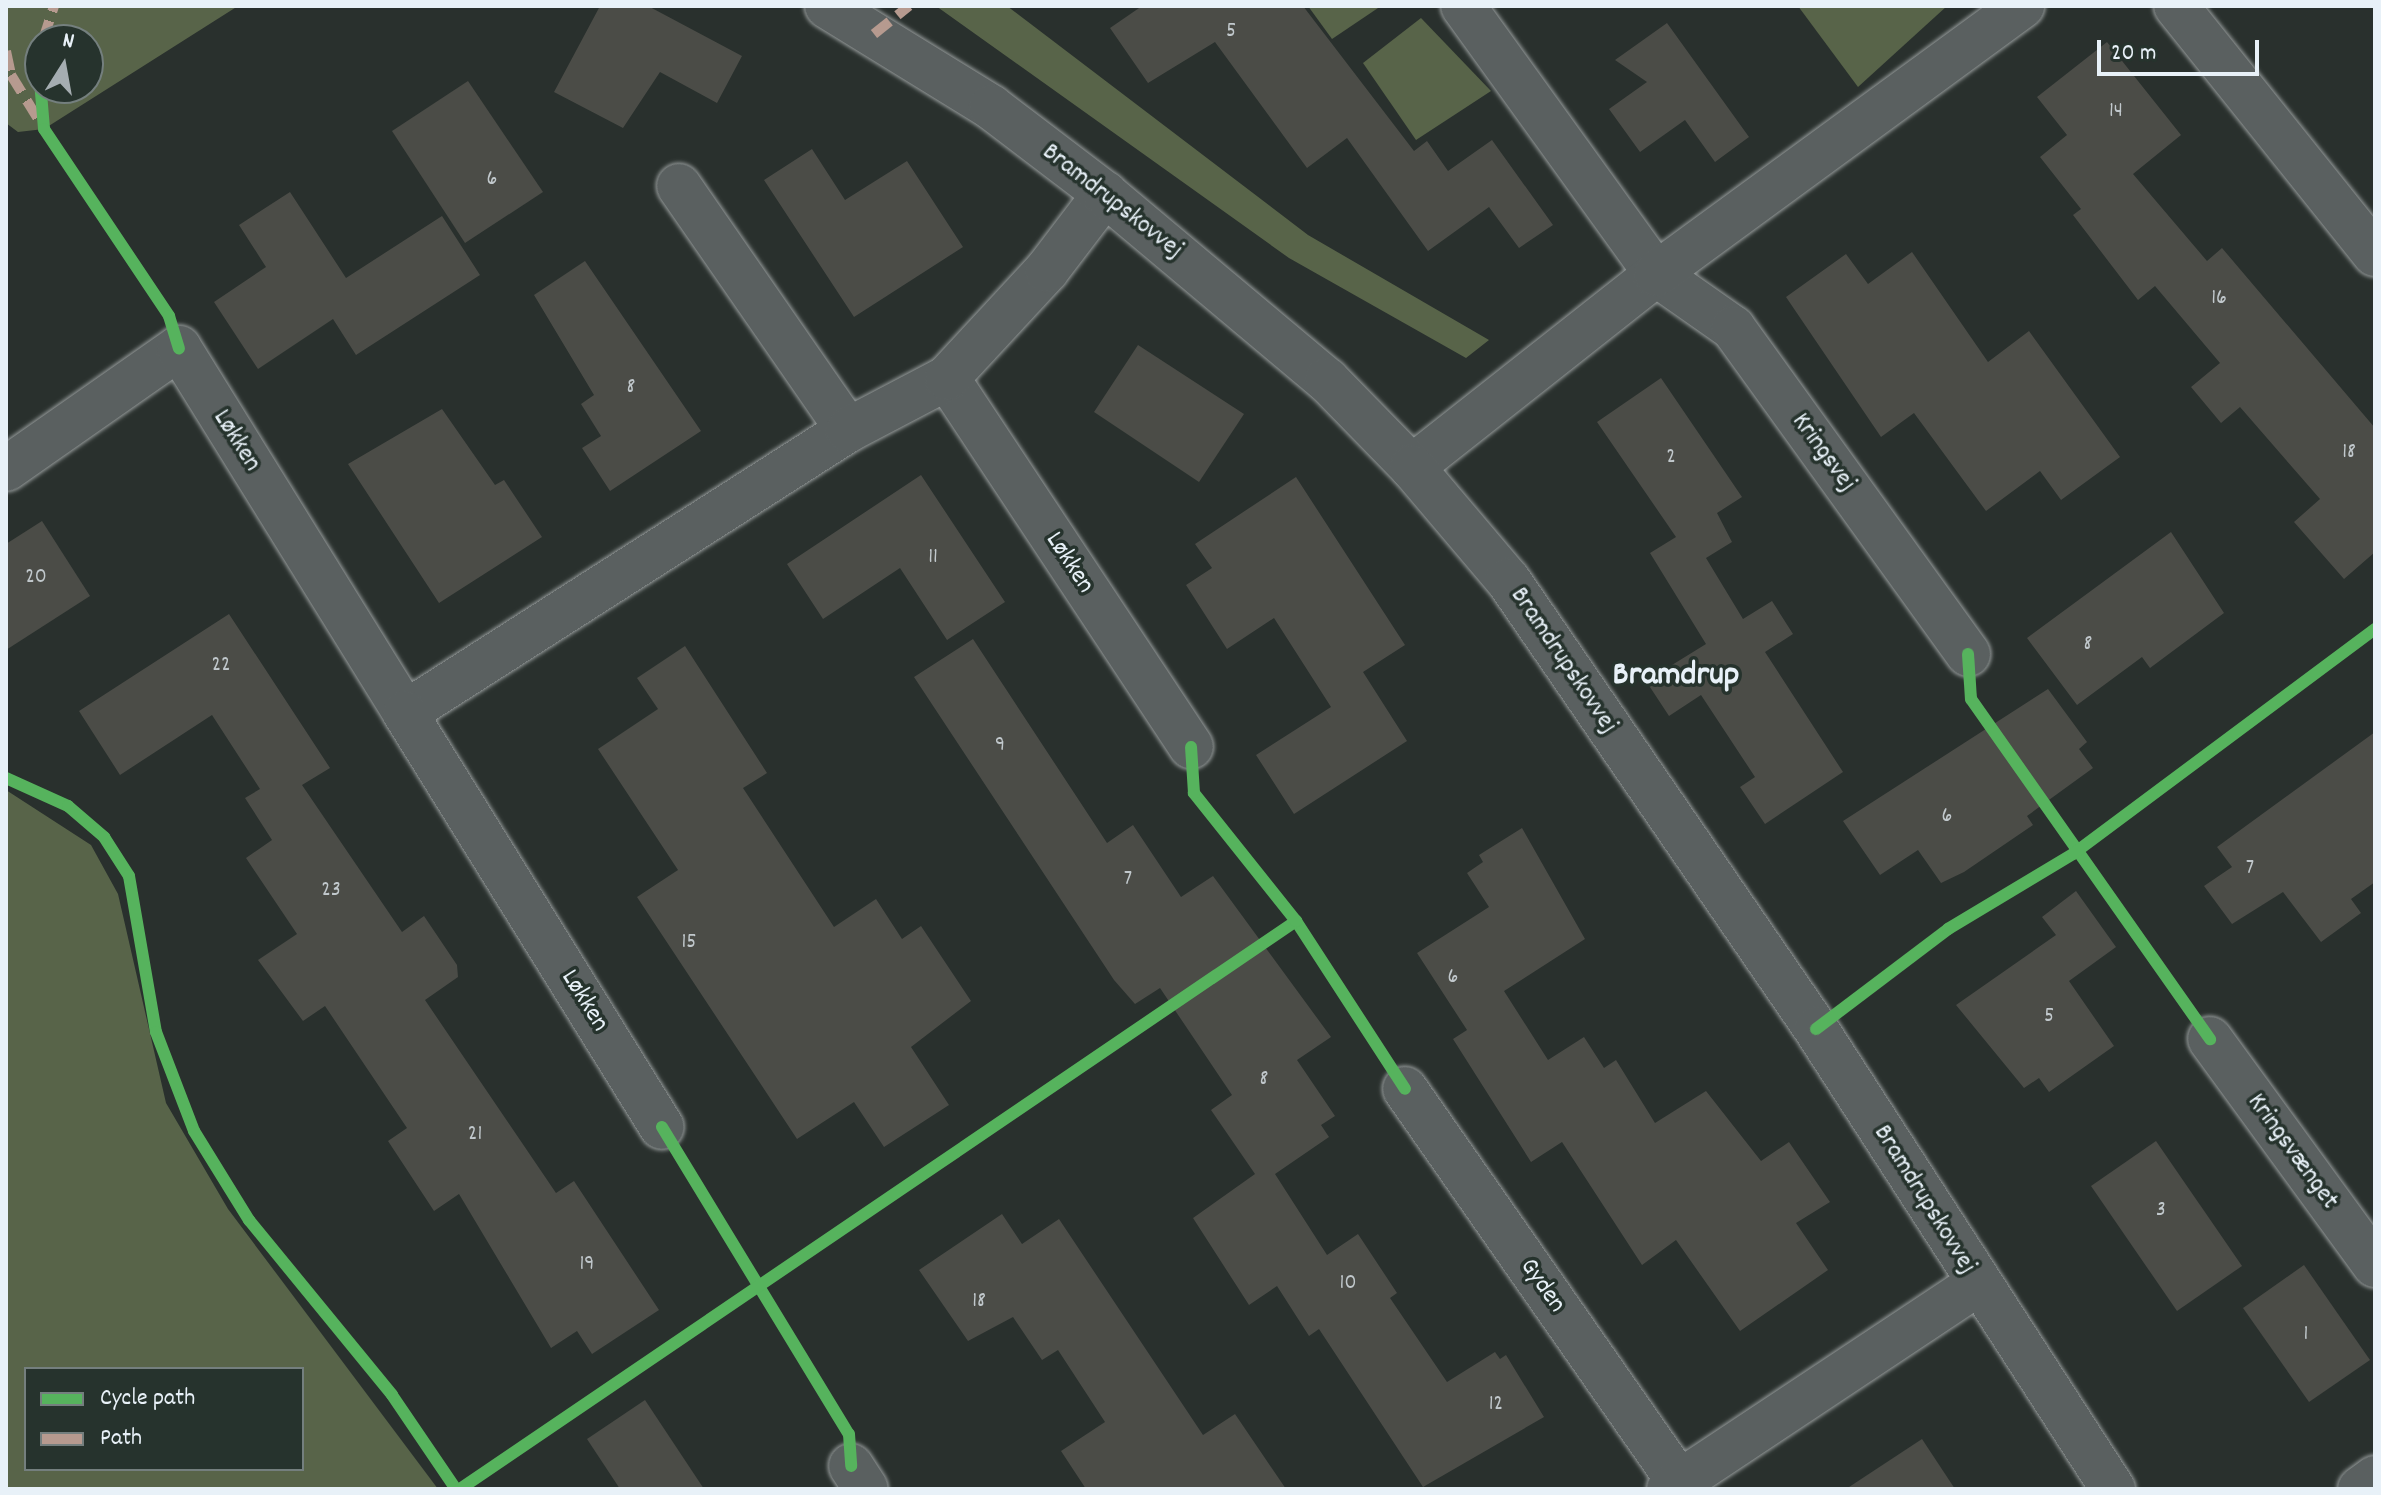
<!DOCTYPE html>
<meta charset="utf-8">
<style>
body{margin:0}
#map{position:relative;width:2381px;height:1495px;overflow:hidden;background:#29302d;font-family:Dekko,sans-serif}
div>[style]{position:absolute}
.green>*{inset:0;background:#586449}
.building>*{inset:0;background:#4b4c47}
.roads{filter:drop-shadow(0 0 2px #959a9a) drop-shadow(0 0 2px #959a9a)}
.street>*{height:44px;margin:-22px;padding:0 22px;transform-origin:22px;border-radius:22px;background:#5a6060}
.secondary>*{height:44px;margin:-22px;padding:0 22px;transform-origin:22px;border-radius:22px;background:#5a6060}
.quiet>*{height:10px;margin-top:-5px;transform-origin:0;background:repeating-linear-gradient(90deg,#b69a8f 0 20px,transparent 0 30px)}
.cycleway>*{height:12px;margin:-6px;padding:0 6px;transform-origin:6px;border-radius:6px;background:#56b35d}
span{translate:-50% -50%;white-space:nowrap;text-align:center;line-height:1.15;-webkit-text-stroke:7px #26332d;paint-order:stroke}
.number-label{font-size:22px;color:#c1c8cc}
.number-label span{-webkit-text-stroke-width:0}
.street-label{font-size:26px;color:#e8f1f8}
.district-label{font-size:34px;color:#e8f1f8;font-weight:700}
.frame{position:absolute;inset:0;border:8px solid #e8f1f8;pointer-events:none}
.legend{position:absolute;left:24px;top:1367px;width:280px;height:104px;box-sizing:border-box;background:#26332d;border:2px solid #747f7e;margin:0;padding:10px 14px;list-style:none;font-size:24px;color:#e8f1f8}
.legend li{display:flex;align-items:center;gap:16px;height:40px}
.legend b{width:40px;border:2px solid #747f7e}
.north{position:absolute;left:24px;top:24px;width:80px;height:80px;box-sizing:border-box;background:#26332d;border:2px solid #747f7e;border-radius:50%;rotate:11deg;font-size:22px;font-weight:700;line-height:32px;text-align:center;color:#e8f1f8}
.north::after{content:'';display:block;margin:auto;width:28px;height:36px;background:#a5adb1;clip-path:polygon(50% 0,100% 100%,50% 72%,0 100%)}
.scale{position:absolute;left:2097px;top:40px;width:162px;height:36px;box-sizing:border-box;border:4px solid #e8f1f8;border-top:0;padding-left:10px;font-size:24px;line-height:28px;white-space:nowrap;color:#e8f1f8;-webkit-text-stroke:6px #26332d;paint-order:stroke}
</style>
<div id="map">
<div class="green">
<i style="clip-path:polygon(evenodd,6px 6px,238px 6px,44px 129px,18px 132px,6px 123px,6px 6px,88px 40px,88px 88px,40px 88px,40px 40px,88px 40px)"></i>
<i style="clip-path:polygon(936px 6px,1007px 6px,1308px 235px,1489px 340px,1466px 358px,1289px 258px)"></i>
<i style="clip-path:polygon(1308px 6px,1381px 6px,1332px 39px)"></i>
<i style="clip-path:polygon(1798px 6px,1947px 6px,1858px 87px)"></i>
<i style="clip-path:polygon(1421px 18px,1491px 91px,1416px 140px,1363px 63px)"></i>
<i style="clip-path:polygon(evenodd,6px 790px,91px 845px,118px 894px,166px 1103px,228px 1209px,438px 1489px,6px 1489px,6px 790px,302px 1369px,302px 1469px,26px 1469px,26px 1369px,302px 1369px)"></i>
</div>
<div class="building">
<i style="clip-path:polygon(600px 6px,648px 6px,742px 56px,717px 103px,660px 72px,623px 128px,554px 92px)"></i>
<i style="clip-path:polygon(1142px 6px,1303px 6px,1414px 151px,1427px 141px,1448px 171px,1492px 140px,1553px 225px,1519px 248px,1489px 207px,1428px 251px,1347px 138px,1307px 168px,1215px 42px,1148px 83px,1110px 28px)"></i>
<i style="clip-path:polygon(1667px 23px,1749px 137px,1715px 162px,1685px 120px,1640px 152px,1609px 109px,1647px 82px,1615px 60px)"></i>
<i style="clip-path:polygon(2107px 42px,2181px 135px,2133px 174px,2207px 261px,2222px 248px,2375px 428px,2375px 552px,2344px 579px,2294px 522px,2320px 499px,2240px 407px,2221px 423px,2191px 387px,2220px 363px,2155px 286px,2138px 300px,2073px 215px,2081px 209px,2040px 157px,2067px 135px,2037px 97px)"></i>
<i style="clip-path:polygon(468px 81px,543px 192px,465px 243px,392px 131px)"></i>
<i style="clip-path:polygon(812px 149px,845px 200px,907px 161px,963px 247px,854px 317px,764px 180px)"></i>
<i style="clip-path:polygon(290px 192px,346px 278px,442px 216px,480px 275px,356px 355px,333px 319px,258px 369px,214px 302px,266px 267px,239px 225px)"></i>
<i style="clip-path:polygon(1912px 252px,1988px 362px,2029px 331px,2120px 457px,2061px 500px,2040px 471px,1986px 511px,1914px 413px,1881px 437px,1786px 297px,1846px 254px,1868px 284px)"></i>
<i style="clip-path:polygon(585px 261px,701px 431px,610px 491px,582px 448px,601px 436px,581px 404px,594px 395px,534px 295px)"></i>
<i style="clip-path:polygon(1138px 345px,1244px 414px,1199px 482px,1094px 412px)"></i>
<i style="clip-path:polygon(1661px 378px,1742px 497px,1717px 513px,1732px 542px,1706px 558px,1743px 619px,1772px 601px,1793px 634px,1765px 652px,1843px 772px,1765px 824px,1740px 787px,1755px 777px,1701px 695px,1669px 716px,1646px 681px,1706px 644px,1650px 553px,1676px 537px,1597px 422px)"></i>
<i style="clip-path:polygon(442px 409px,495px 485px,504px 480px,542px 537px,439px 603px,348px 464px)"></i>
<i style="clip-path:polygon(921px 475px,1005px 602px,947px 640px,900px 568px,823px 619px,787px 564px)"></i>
<i style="clip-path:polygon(1296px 477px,1405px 645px,1363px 672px,1407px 741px,1294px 814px,1256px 755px,1331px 707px,1274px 618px,1227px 649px,1186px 585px,1212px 568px,1195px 544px)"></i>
<i style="clip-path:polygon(42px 521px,90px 596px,6px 650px,6px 544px)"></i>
<i style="clip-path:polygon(2171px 532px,2224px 613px,2150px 668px,2142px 657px,2077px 705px,2027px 638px)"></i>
<i style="clip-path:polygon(229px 614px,330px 768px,302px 785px,402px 932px,424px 916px,457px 965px,458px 977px,425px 1000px,556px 1193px,574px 1181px,659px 1310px,592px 1354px,577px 1331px,551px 1348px,459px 1194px,434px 1211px,388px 1141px,407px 1128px,325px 1006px,303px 1021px,258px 960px,297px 934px,246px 858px,272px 840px,245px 798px,260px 789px,212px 715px,120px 775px,79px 711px)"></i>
<i style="clip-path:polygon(973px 639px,1107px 843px,1133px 825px,1181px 897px,1213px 876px,1331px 1037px,1297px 1060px,1335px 1116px,1321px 1125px,1329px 1137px,1275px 1174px,1327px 1255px,1358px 1234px,1397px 1293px,1390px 1298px,1447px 1382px,1495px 1352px,1500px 1359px,1506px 1355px,1544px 1417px,1423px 1487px,1319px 1329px,1309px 1336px,1277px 1286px,1249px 1305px,1193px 1218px,1255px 1174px,1211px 1110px,1232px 1095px,1160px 988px,1135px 1004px,1114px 980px,914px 677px)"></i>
<i style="clip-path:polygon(685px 646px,767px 773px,743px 788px,834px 927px,876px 899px,902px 939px,921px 926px,971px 1001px,911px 1047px,949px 1105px,884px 1147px,854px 1102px,797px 1139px,637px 897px,678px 870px,598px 749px,658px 709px,637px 678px)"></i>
<i style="clip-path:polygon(2048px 689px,2087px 742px,2079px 749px,2093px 768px,2027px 816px,2033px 825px,1964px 872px,1941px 883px,1918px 850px,1880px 875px,1843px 821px)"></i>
<i style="clip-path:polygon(2375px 732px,2375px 882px,2351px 899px,2361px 913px,2321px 942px,2283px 892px,2232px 924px,2204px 886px,2232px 867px,2217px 847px)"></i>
<i style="clip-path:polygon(1522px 828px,1585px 939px,1504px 991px,1548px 1060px,1584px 1037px,1604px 1068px,1616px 1060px,1655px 1123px,1706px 1091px,1761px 1161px,1789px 1142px,1830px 1202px,1796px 1223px,1828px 1270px,1740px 1331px,1676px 1240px,1642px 1265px,1562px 1142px,1531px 1162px,1453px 1039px,1467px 1030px,1417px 953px,1489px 907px,1467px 873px,1483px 862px,1479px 855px)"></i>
<i style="clip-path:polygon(2076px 891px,2116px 947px,2069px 981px,2114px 1046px,2049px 1092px,2039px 1078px,2024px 1088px,1956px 1005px,2056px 935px,2042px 917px)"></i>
<i style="clip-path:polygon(2156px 1141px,2242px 1266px,2177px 1311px,2091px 1186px)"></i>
<i style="clip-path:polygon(1002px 1214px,1022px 1244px,1059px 1219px,1203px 1435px,1235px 1414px,1286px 1489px,1086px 1489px,1061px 1451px,1105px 1422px,1058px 1350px,1042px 1360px,1013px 1317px,968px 1341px,919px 1270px)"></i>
<i style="clip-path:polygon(2304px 1265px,2370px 1360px,2309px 1402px,2243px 1308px)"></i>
<i style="clip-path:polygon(645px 1400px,704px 1489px,620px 1489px,587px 1439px)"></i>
<i style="clip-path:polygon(1922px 1439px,1955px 1489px,1846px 1489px)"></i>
</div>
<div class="roads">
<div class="street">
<i style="left:1463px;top:6px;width:330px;rotate:54.2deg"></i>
<i style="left:1656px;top:274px;width:94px;rotate:35deg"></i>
<i style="left:1733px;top:328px;width:402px;rotate:54.2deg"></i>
<i style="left:2176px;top:6px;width:318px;rotate:51.3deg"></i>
<i style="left:679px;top:186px;width:297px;rotate:55.3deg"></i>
<i style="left:947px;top:378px;width:442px;rotate:56.5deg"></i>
<i style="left:1412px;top:467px;width:311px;rotate:-38.3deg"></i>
<i style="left:1656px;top:274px;width:454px;rotate:-36.2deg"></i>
<i style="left:6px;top:469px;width:211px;rotate:-35deg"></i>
<i style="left:179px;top:348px;width:429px;rotate:58.2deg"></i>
<i style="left:405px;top:713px;width:526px;rotate:-32.57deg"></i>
<i style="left:848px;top:430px;width:112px;rotate:-27.7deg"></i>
<i style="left:947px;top:378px;width:147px;rotate:-47.2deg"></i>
<i style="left:1047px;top:270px;width:96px;rotate:-52.7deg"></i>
<i style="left:405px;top:713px;width:487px;rotate:58.2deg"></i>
<i style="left:2210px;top:1039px;width:280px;rotate:53.9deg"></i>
<i style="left:1405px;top:1089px;width:488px;rotate:55.1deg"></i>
<i style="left:851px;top:1466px;width:27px;rotate:57deg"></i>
<i style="left:1669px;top:1489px;width:371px;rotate:-33.6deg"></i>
<i style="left:2360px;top:1489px;width:19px;rotate:-36deg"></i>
</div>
<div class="secondary">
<i style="left:827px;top:6px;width:193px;rotate:31.6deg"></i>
<i style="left:991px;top:107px;width:143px;rotate:37.3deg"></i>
<i style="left:1105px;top:194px;width:290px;rotate:40deg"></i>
<i style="left:1327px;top:380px;width:122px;rotate:45.7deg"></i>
<i style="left:1412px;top:467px;width:148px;rotate:49.7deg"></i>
<i style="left:1508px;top:580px;width:544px;rotate:55.55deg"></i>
<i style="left:1816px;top:1029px;width:548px;rotate:57.15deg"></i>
</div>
</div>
<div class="quiet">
<i style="left:874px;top:34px;width:45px;rotate:-38.7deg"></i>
<i style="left:43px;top:40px;width:36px;rotate:-72deg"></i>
<i style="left:6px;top:51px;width:25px;rotate:78deg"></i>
<i style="left:11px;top:75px;width:55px;rotate:58.3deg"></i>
</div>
<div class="cycleway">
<i style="left:40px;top:81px;width:48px;rotate:85.2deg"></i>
<i style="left:44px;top:129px;width:225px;rotate:56.2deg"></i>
<i style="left:169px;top:316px;width:34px;rotate:73deg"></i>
<i style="left:1968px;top:654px;width:45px;rotate:86.2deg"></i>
<i style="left:1971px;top:699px;width:416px;rotate:54.9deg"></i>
<i style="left:6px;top:778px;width:68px;rotate:24.3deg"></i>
<i style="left:68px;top:806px;width:48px;rotate:40.7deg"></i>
<i style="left:104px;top:837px;width:46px;rotate:57.3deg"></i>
<i style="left:129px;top:876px;width:158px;rotate:80.2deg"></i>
<i style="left:156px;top:1032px;width:106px;rotate:69deg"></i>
<i style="left:194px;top:1131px;width:105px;rotate:58.3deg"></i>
<i style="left:249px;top:1220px;width:226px;rotate:50.7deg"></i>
<i style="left:392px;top:1395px;width:114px;rotate:55.8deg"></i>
<i style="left:1296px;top:921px;width:200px;rotate:57deg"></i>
<i style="left:1816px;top:1029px;width:166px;rotate:-37.1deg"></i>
<i style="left:1948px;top:929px;width:146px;rotate:-31deg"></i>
<i style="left:2073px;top:854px;width:377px;rotate:-36.7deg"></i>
<i style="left:662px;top:1127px;width:359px;rotate:58.7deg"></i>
<i style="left:849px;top:1434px;width:32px;rotate:86deg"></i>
<i style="left:460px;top:1489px;width:1011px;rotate:-34.19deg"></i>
<i style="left:1296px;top:921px;width:164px;rotate:-128.6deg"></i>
<i style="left:1194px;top:793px;width:46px;rotate:-93.7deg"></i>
</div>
<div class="number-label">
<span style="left:1231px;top:32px">5</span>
<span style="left:2116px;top:112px">14</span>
<span style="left:492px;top:180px">6</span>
<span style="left:2219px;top:299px">16</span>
<span style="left:631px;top:388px">8</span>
<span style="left:2349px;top:453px">18</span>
<span style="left:1671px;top:458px">2</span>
<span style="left:933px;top:558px">11</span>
<span style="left:36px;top:578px">20</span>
<span style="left:2088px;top:645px">8</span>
<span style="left:221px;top:666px">22</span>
<span style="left:1000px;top:746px">9</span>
<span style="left:1947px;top:817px">6</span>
<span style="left:2250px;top:869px">7</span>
<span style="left:1128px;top:880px">7</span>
<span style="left:331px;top:891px">23</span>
<span style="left:689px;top:943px">15</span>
<span style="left:1453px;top:978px">6</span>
<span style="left:2049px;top:1017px">5</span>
<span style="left:1264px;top:1080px">8</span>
<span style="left:475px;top:1135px">21</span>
<span style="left:2161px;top:1211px">3</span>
<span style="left:587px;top:1265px">19</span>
<span style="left:1348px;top:1284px">10</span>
<span style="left:979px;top:1302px">18</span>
<span style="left:2306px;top:1335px">1</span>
<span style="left:1496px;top:1405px">12</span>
</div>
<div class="street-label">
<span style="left:1112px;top:202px;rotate:38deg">Bramdrupskovvej</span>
<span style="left:236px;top:441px;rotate:58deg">Løkken</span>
<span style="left:1823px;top:453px;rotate:54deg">Kringsvej</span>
<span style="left:1069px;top:563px;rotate:57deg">Løkken</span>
<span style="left:1563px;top:661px;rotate:56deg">Bramdrupskovvej</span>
<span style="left:584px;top:1001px;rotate:58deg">Løkken</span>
<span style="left:2292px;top:1152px;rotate:54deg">Kringsvænget</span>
<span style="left:1924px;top:1200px;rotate:58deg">Bramdrupskovvej</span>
<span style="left:1542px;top:1286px;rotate:55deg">Gyden</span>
</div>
<div class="district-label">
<span style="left:1676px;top:677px">Bramdrup</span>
</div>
<div class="frame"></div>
<ul class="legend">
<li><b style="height:10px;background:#56b35d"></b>Cycle path</li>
<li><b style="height:10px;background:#b69a8f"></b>Path</li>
</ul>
<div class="north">N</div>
<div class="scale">20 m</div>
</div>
